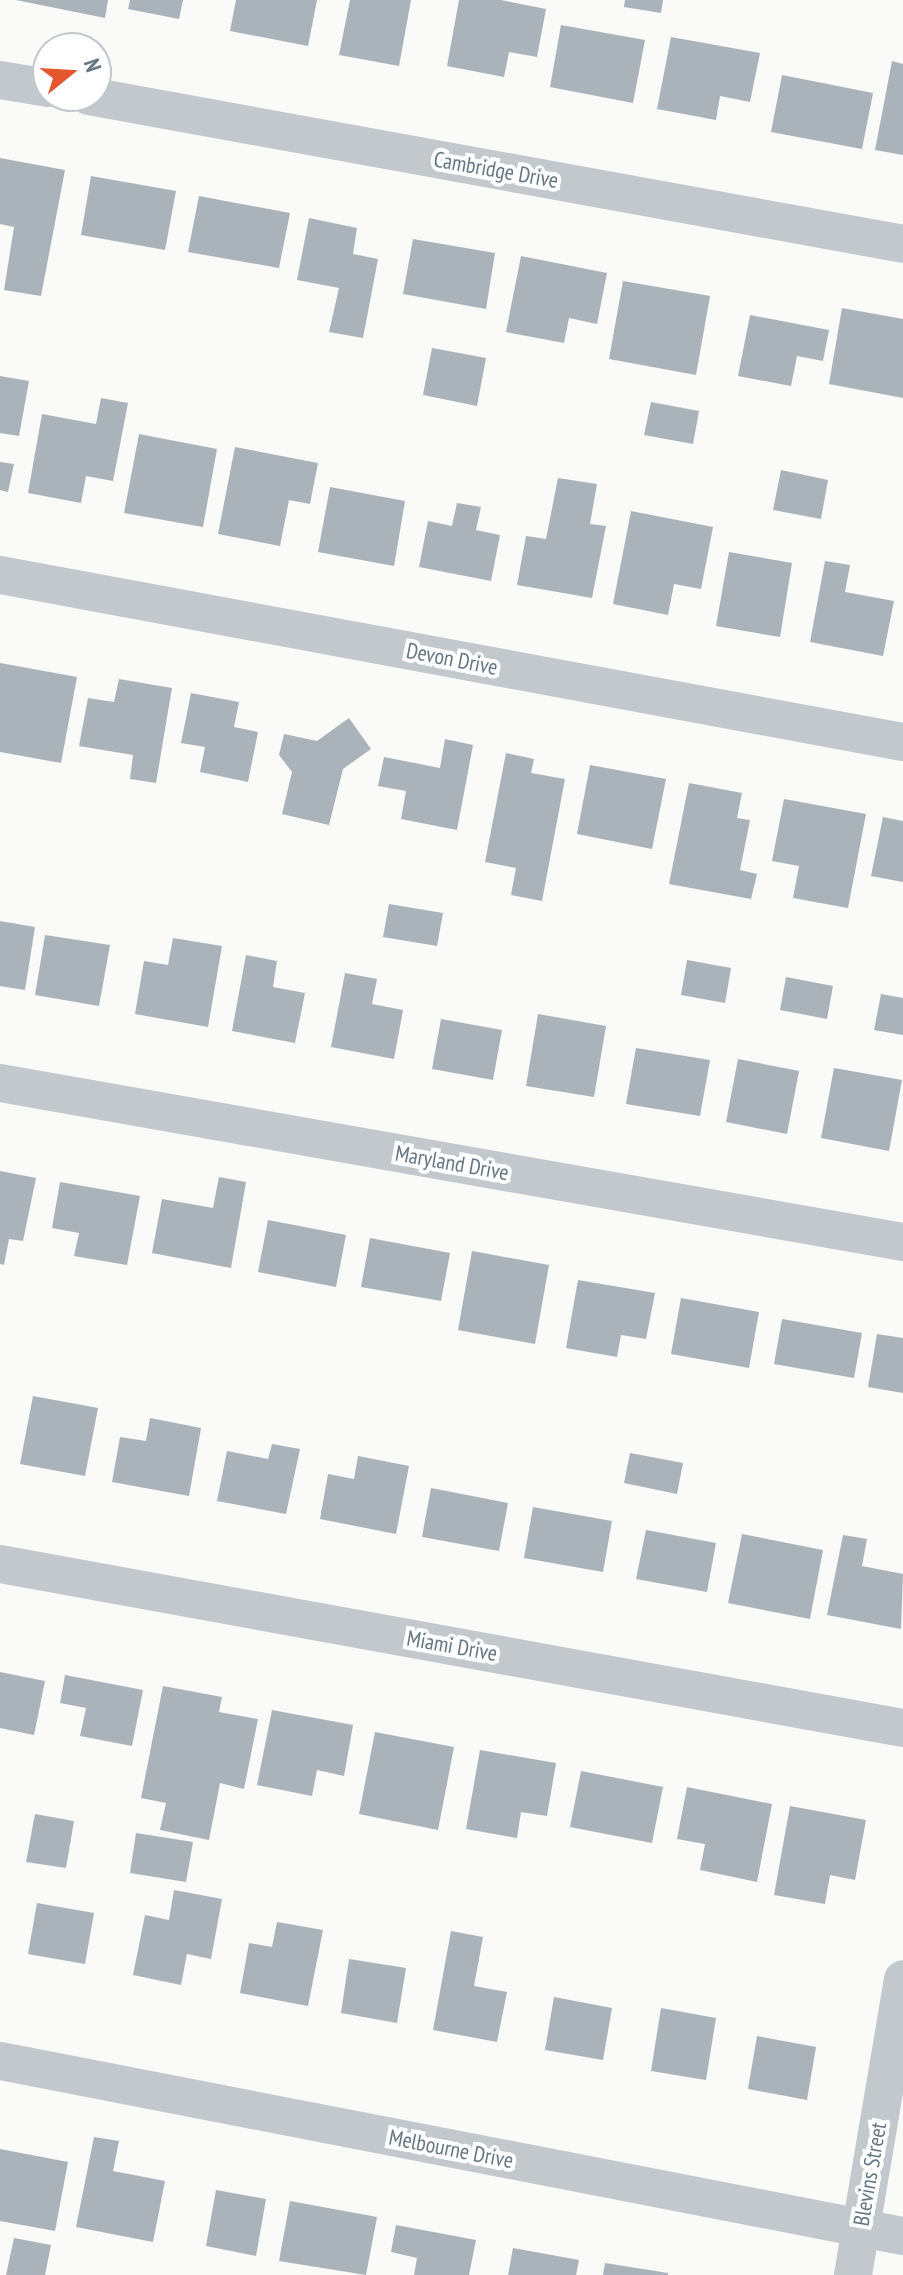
<!DOCTYPE html>
<style>
body{margin:0}
#map{position:relative;width:903px;height:2275px;overflow:hidden;background:#fafaf8;font-family:"PT Sans Narrow",sans-serif}
div>[style]{position:absolute}
.building>*{inset:0;background:#aab3b9}
.minor>*{height:38px;margin:-19px;padding:0 19px;transform-origin:19px;border-radius:19px;background:#c3c8cc}
span{translate:-50% -50%;white-space:nowrap;text-align:center;line-height:1.15;-webkit-text-stroke:8px #fff;paint-order:stroke}
.street-label{font-size:22px;color:#657683}
.north{position:absolute;left:32px;top:32px;width:80px;height:80px;box-sizing:border-box;background:#fff;border:2px solid #c1c8cd;border-radius:50%;rotate:72deg;font-size:22px;font-weight:700;line-height:32px;text-align:center;color:#657683}
.north::after{content:'';display:block;margin:auto;width:28px;height:36px;background:#e4572e;clip-path:polygon(50% 0,100% 100%,50% 72%,0 100%)}
</style>
<div id="map">
<div class="building">
<i style="clip-path:polygon(16px 0,108px 0,105px 18px)"></i>
<i style="clip-path:polygon(130px 0,183px 0,179px 19px,128px 9px)"></i>
<i style="clip-path:polygon(236px 0,317px 0,308px 46px,230px 31px)"></i>
<i style="clip-path:polygon(350px 0,411px 0,399px 66px,339px 55px)"></i>
<i style="clip-path:polygon(459px 0,501px 0,546px 9px,537px 57px,509px 52px,504px 77px,447px 66px)"></i>
<i style="clip-path:polygon(625px 0,663px 0,661px 13px,624px 7px)"></i>
<i style="clip-path:polygon(561px 25px,645px 40px,633px 103px,550px 87px)"></i>
<i style="clip-path:polygon(671px 37px,760px 53px,750px 102px,720px 96px,716px 120px,657px 109px)"></i>
<i style="clip-path:polygon(892px 61px,903px 64px,903px 155px,875px 150px)"></i>
<i style="clip-path:polygon(782px 75px,873px 93px,862px 149px,771px 132px)"></i>
<i style="clip-path:polygon(0 158px,65px 170px,41px 296px,4px 290px,14px 227px,0 224px)"></i>
<i style="clip-path:polygon(91px 176px,176px 191px,165px 250px,81px 235px)"></i>
<i style="clip-path:polygon(199px 196px,290px 213px,279px 268px,188px 252px)"></i>
<i style="clip-path:polygon(309px 218px,357px 228px,353px 254px,378px 259px,363px 338px,329px 332px,339px 288px,297px 280px)"></i>
<i style="clip-path:polygon(413px 239px,495px 253px,486px 309px,403px 294px)"></i>
<i style="clip-path:polygon(521px 256px,607px 273px,597px 324px,569px 318px,564px 343px,506px 332px)"></i>
<i style="clip-path:polygon(623px 281px,710px 296px,696px 375px,609px 359px)"></i>
<i style="clip-path:polygon(842px 308px,903px 319px,903px 398px,829px 384px)"></i>
<i style="clip-path:polygon(750px 315px,829px 330px,823px 361px,797px 356px,791px 386px,738px 376px)"></i>
<i style="clip-path:polygon(432px 348px,486px 358px,477px 406px,423px 395px)"></i>
<i style="clip-path:polygon(0 376px,29px 381px,19px 436px,0 433px)"></i>
<i style="clip-path:polygon(101px 398px,128px 403px,113px 481px,86px 476px,81px 503px,28px 493px,42px 414px,96px 424px)"></i>
<i style="clip-path:polygon(651px 402px,699px 411px,693px 444px,644px 435px)"></i>
<i style="clip-path:polygon(139px 434px,217px 449px,203px 527px,124px 513px)"></i>
<i style="clip-path:polygon(235px 447px,318px 463px,310px 504px,289px 500px,280px 546px,218px 534px)"></i>
<i style="clip-path:polygon(0 462px,14px 464px,8px 492px,0 490px)"></i>
<i style="clip-path:polygon(781px 470px,828px 480px,821px 519px,773px 510px)"></i>
<i style="clip-path:polygon(558px 478px,597px 484px,590px 524px,606px 526px,592px 598px,517px 585px,526px 536px,546px 539px)"></i>
<i style="clip-path:polygon(330px 487px,405px 501px,394px 566px,318px 552px)"></i>
<i style="clip-path:polygon(457px 503px,481px 507px,476px 530px,500px 535px,491px 581px,419px 567px,428px 521px,452px 526px)"></i>
<i style="clip-path:polygon(631px 511px,713px 527px,701px 589px,674px 584px,668px 615px,613px 604px)"></i>
<i style="clip-path:polygon(729px 552px,792px 563px,780px 637px,716px 626px)"></i>
<i style="clip-path:polygon(825px 561px,850px 565px,845px 592px,894px 601px,883px 656px,810px 642px)"></i>
<i style="clip-path:polygon(0 663px,77px 677px,61px 763px,0 752px)"></i>
<i style="clip-path:polygon(119px 679px,172px 688px,156px 783px,130px 779px,133px 755px,79px 746px,88px 698px,114px 702px)"></i>
<i style="clip-path:polygon(191px 693px,239px 702px,234px 727px,258px 732px,248px 782px,200px 772px,205px 747px,181px 743px)"></i>
<i style="clip-path:polygon(349px 718px,371px 749px,343px 769px,329px 825px,282px 814px,292px 772px,279px 755px,284px 734px,317px 741px)"></i>
<i style="clip-path:polygon(445px 739px,473px 745px,457px 830px,401px 819px,406px 791px,378px 786px,384px 757px,440px 768px)"></i>
<i style="clip-path:polygon(506px 753px,534px 759px,531px 773px,565px 779px,542px 901px,511px 895px,516px 868px,485px 862px)"></i>
<i style="clip-path:polygon(590px 765px,666px 779px,652px 849px,577px 834px)"></i>
<i style="clip-path:polygon(689px 783px,742px 793px,737px 818px,750px 820px,740px 870px,757px 874px,751px 899px,669px 884px)"></i>
<i style="clip-path:polygon(784px 799px,866px 814px,848px 908px,793px 898px,799px 866px,772px 861px)"></i>
<i style="clip-path:polygon(883px 817px,903px 821px,903px 882px,871px 876px)"></i>
<i style="clip-path:polygon(389px 904px,443px 913px,437px 946px,383px 937px)"></i>
<i style="clip-path:polygon(0 921px,35px 927px,25px 990px,0 986px)"></i>
<i style="clip-path:polygon(45px 935px,110px 945px,99px 1006px,35px 995px)"></i>
<i style="clip-path:polygon(173px 938px,222px 946px,208px 1027px,135px 1014px,144px 961px,168px 965px)"></i>
<i style="clip-path:polygon(246px 955px,277px 961px,273px 987px,305px 993px,295px 1043px,232px 1031px)"></i>
<i style="clip-path:polygon(687px 960px,731px 968px,725px 1003px,681px 995px)"></i>
<i style="clip-path:polygon(345px 973px,377px 979px,372px 1004px,403px 1010px,394px 1059px,331px 1047px)"></i>
<i style="clip-path:polygon(786px 977px,833px 986px,827px 1019px,780px 1010px)"></i>
<i style="clip-path:polygon(881px 994px,903px 998px,903px 1035px,874px 1030px)"></i>
<i style="clip-path:polygon(538px 1014px,606px 1026px,594px 1097px,526px 1086px)"></i>
<i style="clip-path:polygon(441px 1019px,502px 1030px,493px 1080px,432px 1069px)"></i>
<i style="clip-path:polygon(636px 1048px,710px 1060px,700px 1116px,626px 1104px)"></i>
<i style="clip-path:polygon(738px 1059px,799px 1071px,787px 1134px,726px 1122px)"></i>
<i style="clip-path:polygon(834px 1068px,902px 1080px,889px 1151px,821px 1138px)"></i>
<i style="clip-path:polygon(0 1171px,36px 1178px,23px 1241px,9px 1239px,4px 1265px,0 1264px)"></i>
<i style="clip-path:polygon(219px 1177px,246px 1182px,231px 1268px,152px 1253px,162px 1199px,213px 1208px)"></i>
<i style="clip-path:polygon(60px 1182px,140px 1196px,127px 1265px,74px 1256px,79px 1233px,52px 1228px)"></i>
<i style="clip-path:polygon(268px 1220px,346px 1235px,336px 1287px,258px 1272px)"></i>
<i style="clip-path:polygon(370px 1238px,450px 1253px,441px 1301px,361px 1287px)"></i>
<i style="clip-path:polygon(472px 1251px,549px 1265px,535px 1344px,458px 1330px)"></i>
<i style="clip-path:polygon(578px 1280px,655px 1293px,646px 1339px,621px 1335px,617px 1357px,566px 1348px)"></i>
<i style="clip-path:polygon(681px 1298px,759px 1312px,749px 1368px,671px 1354px)"></i>
<i style="clip-path:polygon(782px 1319px,862px 1333px,854px 1378px,774px 1364px)"></i>
<i style="clip-path:polygon(877px 1334px,903px 1338px,903px 1393px,868px 1387px)"></i>
<i style="clip-path:polygon(33px 1396px,98px 1408px,85px 1476px,20px 1464px)"></i>
<i style="clip-path:polygon(150px 1418px,201px 1428px,189px 1496px,112px 1482px,120px 1437px,146px 1441px)"></i>
<i style="clip-path:polygon(272px 1444px,300px 1449px,286px 1514px,217px 1501px,227px 1451px,268px 1459px)"></i>
<i style="clip-path:polygon(630px 1453px,683px 1463px,677px 1494px,624px 1483px)"></i>
<i style="clip-path:polygon(358px 1456px,409px 1466px,396px 1534px,320px 1519px,328px 1474px,354px 1479px)"></i>
<i style="clip-path:polygon(431px 1488px,508px 1503px,499px 1551px,422px 1537px)"></i>
<i style="clip-path:polygon(533px 1507px,612px 1521px,603px 1572px,524px 1558px)"></i>
<i style="clip-path:polygon(646px 1530px,716px 1543px,707px 1592px,636px 1579px)"></i>
<i style="clip-path:polygon(742px 1534px,823px 1550px,810px 1619px,728px 1603px)"></i>
<i style="clip-path:polygon(843px 1535px,867px 1539px,862px 1566px,903px 1574px,901px 1629px,827px 1615px)"></i>
<i style="clip-path:polygon(0 1672px,45px 1681px,34px 1735px,0 1728px)"></i>
<i style="clip-path:polygon(65px 1675px,143px 1690px,132px 1746px,80px 1736px,86px 1708px,60px 1703px)"></i>
<i style="clip-path:polygon(163px 1686px,222px 1697px,219px 1712px,258px 1719px,244px 1789px,220px 1783px,209px 1840px,160px 1830px,166px 1803px,141px 1798px)"></i>
<i style="clip-path:polygon(272px 1710px,353px 1725px,344px 1776px,317px 1770px,312px 1796px,257px 1785px)"></i>
<i style="clip-path:polygon(375px 1732px,454px 1747px,438px 1830px,359px 1814px)"></i>
<i style="clip-path:polygon(480px 1750px,556px 1763px,547px 1816px,521px 1812px,517px 1838px,466px 1829px)"></i>
<i style="clip-path:polygon(581px 1771px,663px 1787px,652px 1843px,570px 1827px)"></i>
<i style="clip-path:polygon(687px 1787px,772px 1804px,757px 1882px,700px 1870px,705px 1844px,677px 1839px)"></i>
<i style="clip-path:polygon(790px 1806px,866px 1820px,855px 1880px,830px 1875px,825px 1904px,774px 1895px)"></i>
<i style="clip-path:polygon(35px 1814px,74px 1821px,66px 1868px,26px 1862px)"></i>
<i style="clip-path:polygon(136px 1833px,193px 1842px,186px 1882px,130px 1873px)"></i>
<i style="clip-path:polygon(174px 1890px,222px 1899px,211px 1959px,187px 1954px,181px 1985px,133px 1975px,145px 1915px,169px 1920px)"></i>
<i style="clip-path:polygon(37px 1903px,94px 1913px,85px 1964px,28px 1954px)"></i>
<i style="clip-path:polygon(277px 1922px,323px 1930px,308px 2006px,240px 1993px,249px 1943px,272px 1947px)"></i>
<i style="clip-path:polygon(451px 1931px,483px 1937px,474px 1986px,507px 1992px,497px 2042px,433px 2030px)"></i>
<i style="clip-path:polygon(349px 1959px,406px 1968px,397px 2023px,341px 2013px)"></i>
<i style="clip-path:polygon(554px 1997px,612px 2008px,603px 2060px,545px 2050px)"></i>
<i style="clip-path:polygon(661px 2008px,716px 2018px,706px 2080px,651px 2071px)"></i>
<i style="clip-path:polygon(757px 2036px,816px 2047px,807px 2100px,748px 2089px)"></i>
<i style="clip-path:polygon(94px 2137px,119px 2141px,113px 2171px,165px 2181px,153px 2242px,76px 2227px)"></i>
<i style="clip-path:polygon(0 2149px,68px 2162px,55px 2231px,0 2221px)"></i>
<i style="clip-path:polygon(216px 2190px,266px 2199px,256px 2256px,206px 2246px)"></i>
<i style="clip-path:polygon(290px 2201px,377px 2217px,366px 2275px,279px 2261px)"></i>
<i style="clip-path:polygon(396px 2225px,476px 2240px,469px 2275px,414px 2275px,417px 2258px,391px 2252px)"></i>
<i style="clip-path:polygon(14px 2238px,51px 2245px,45px 2275px,6px 2275px)"></i>
<i style="clip-path:polygon(513px 2248px,579px 2260px,576px 2275px,508px 2275px)"></i>
<i style="clip-path:polygon(605px 2263px,668px 2273px,668px 2275px,603px 2275px)"></i>
</div>
<div class="minor">
<i style="left:0;top:80px;width:49px;rotate:9.5deg"></i>
<i style="left:89px;top:96px;width:827px;rotate:10.3deg"></i>
<i style="left:0;top:575px;width:918px;rotate:10.48deg"></i>
<i style="left:0;top:1083px;width:917px;rotate:9.99deg"></i>
<i style="left:0;top:1564px;width:918px;rotate:10.29deg"></i>
<i style="left:0;top:2061px;width:920px;rotate:10.97deg"></i>
<i style="left:853px;top:2275px;width:300px;rotate:-80.4deg"></i>
</div>
<div class="street-label">
<span style="left:496px;top:170px;rotate:10deg">Cambridge Drive</span>
<span style="left:452px;top:659px;rotate:11deg">Devon Drive</span>
<span style="left:452px;top:1163px;rotate:10deg">Maryland Drive</span>
<span style="left:452px;top:1646px;rotate:10deg">Miami Drive</span>
<span style="left:451px;top:2149px;rotate:11deg">Melbourne Drive</span>
<span style="left:870px;top:2174px;rotate:-80deg">Blevins Street</span>
</div>
<div class="north">N</div>
</div>
